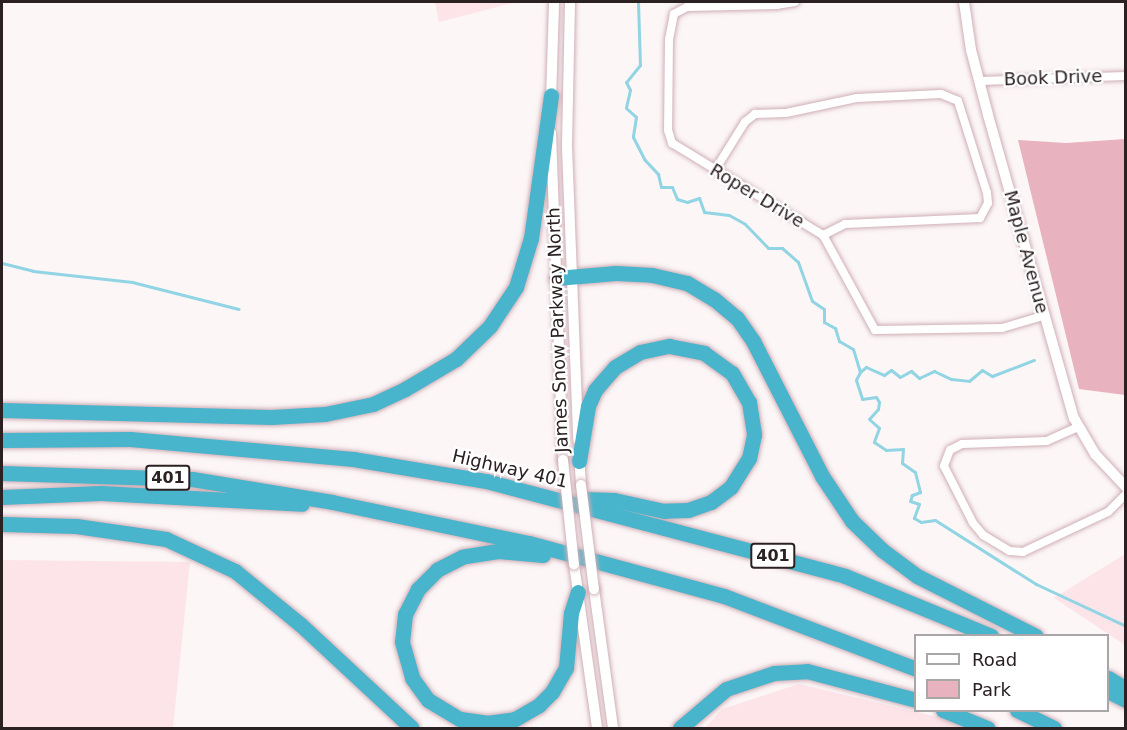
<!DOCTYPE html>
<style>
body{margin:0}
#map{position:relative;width:1127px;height:730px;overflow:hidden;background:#fcf6f7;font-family:"DejaVu Sans",sans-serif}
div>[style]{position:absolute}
.built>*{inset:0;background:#fde4e9}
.green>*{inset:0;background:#e8b3be}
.stream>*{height:3px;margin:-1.5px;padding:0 1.5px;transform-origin:1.5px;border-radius:1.5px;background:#91d4e3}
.roads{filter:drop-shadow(0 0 2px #cfafb6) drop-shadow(0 0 2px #cfafb6)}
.street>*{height:8px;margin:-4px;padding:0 4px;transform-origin:4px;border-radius:4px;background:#fff}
.secondary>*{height:10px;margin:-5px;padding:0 5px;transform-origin:5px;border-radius:5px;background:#fff}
.highway>*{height:15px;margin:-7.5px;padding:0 7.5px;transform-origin:7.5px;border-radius:7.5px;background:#48b5cc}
.bridges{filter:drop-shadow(0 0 2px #cfafb6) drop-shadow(0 0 2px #cfafb6)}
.secondary-bridge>*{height:10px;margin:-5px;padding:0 5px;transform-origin:5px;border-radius:5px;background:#fff}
span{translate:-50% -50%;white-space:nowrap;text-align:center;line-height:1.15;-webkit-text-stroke:4.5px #fff;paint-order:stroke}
.shield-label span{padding:2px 4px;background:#fff;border:2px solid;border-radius:4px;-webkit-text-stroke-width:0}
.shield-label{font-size:16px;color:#2b2022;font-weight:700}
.street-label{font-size:18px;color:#2b2022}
.frame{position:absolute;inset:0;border:3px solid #2b2022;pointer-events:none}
.legend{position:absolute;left:914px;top:634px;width:195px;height:78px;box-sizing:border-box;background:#fff;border:2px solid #aaa6a7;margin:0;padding:8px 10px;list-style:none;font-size:18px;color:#2b2022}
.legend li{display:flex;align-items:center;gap:12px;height:30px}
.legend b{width:30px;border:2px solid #aaa6a7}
</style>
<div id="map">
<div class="built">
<i style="clip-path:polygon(435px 2px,517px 2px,439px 22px)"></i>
<i style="clip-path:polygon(1125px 554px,1125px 645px,1054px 598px)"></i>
<i style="clip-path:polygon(2px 560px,190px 562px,173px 728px,2px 728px)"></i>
<i style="clip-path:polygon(799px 684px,963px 723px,974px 728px,705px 728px,722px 709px)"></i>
</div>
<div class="green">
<i style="clip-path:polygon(1125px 139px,1126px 139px,1125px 395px,1079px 389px,1018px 140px,1066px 143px)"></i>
</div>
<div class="stream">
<i style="left:638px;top:2px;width:63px;rotate:88.2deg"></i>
<i style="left:640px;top:65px;width:22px;rotate:129deg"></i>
<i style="left:626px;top:82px;width:9px;rotate:63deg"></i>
<i style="left:630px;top:90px;width:18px;rotate:103deg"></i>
<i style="left:626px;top:108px;width:13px;rotate:42deg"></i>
<i style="left:636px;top:117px;width:20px;rotate:99deg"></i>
<i style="left:633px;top:137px;width:25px;rotate:63deg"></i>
<i style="left:644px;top:159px;width:21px;rotate:47deg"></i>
<i style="left:658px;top:174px;width:13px;rotate:77deg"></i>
<i style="left:661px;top:187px;width:11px"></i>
<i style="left:672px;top:187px;width:13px;rotate:67deg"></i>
<i style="left:677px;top:199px;width:10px;rotate:17deg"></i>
<i style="left:687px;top:202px;width:13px;rotate:-18deg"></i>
<i style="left:699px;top:198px;width:15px;rotate:70deg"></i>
<i style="left:704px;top:212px;width:25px;rotate:7deg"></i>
<i style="left:729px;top:215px;width:18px;rotate:29deg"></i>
<i style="left:745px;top:224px;width:33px;rotate:46deg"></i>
<i style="left:768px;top:248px;width:14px"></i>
<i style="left:782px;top:248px;width:21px;rotate:41deg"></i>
<i style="left:798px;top:262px;width:41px;rotate:70.3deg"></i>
<i style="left:812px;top:301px;width:14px;rotate:34deg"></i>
<i style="left:824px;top:309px;width:13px;rotate:90deg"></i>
<i style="left:824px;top:322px;width:13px;rotate:29deg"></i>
<i style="left:835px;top:328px;width:14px;rotate:73deg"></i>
<i style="left:839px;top:341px;width:16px;rotate:30deg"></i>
<i style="left:853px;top:349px;width:24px;rotate:73deg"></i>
<i style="left:860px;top:372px;width:9px;rotate:117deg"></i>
<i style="left:856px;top:380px;width:20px;rotate:72deg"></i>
<i style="left:862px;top:399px;width:14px;rotate:-8deg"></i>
<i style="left:876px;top:397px;width:6px;rotate:59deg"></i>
<i style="left:879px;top:402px;width:7px;rotate:98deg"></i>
<i style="left:878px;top:409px;width:13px;rotate:132deg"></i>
<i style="left:869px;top:419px;width:13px;rotate:42deg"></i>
<i style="left:879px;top:428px;width:15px;rotate:110deg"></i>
<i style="left:874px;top:442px;width:14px;rotate:34deg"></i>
<i style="left:886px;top:450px;width:17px;rotate:-3deg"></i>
<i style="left:903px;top:449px;width:14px;rotate:94deg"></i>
<i style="left:902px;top:463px;width:16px;rotate:35deg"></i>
<i style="left:915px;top:472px;width:21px;rotate:76deg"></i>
<i style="left:920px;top:492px;width:9px;rotate:159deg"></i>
<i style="left:912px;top:495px;width:6px;rotate:108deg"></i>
<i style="left:910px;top:501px;width:9px;rotate:18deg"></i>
<i style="left:919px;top:504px;width:15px;rotate:110deg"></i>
<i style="left:914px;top:518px;width:8px;rotate:30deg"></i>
<i style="left:921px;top:522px;width:14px;rotate:-8deg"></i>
<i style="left:935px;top:520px;width:120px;rotate:32.4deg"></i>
<i style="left:1036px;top:584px;width:99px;rotate:25deg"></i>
<i style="left:2px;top:263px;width:32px;rotate:14deg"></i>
<i style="left:33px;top:271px;width:100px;rotate:6.3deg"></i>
<i style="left:132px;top:282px;width:110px;rotate:14.2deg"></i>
<i style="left:860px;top:372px;width:8px;rotate:-40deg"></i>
<i style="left:866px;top:367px;width:20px;rotate:24deg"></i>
<i style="left:884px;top:375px;width:9px;rotate:-36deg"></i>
<i style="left:891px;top:370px;width:11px;rotate:38deg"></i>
<i style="left:900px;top:377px;width:13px;rotate:-29deg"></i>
<i style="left:911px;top:371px;width:11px;rotate:41deg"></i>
<i style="left:919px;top:378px;width:17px;rotate:-25deg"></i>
<i style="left:934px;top:371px;width:19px;rotate:25deg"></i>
<i style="left:951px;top:379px;width:18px;rotate:6deg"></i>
<i style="left:969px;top:381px;width:17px;rotate:-40deg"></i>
<i style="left:982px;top:370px;width:12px;rotate:31deg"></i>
<i style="left:992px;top:376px;width:45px;rotate:-20.9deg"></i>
</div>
<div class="roads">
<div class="street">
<i style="left:795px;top:2px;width:18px;rotate:171deg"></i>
<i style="left:777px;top:5px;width:90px;rotate:178.7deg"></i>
<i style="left:687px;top:7px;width:15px;rotate:152deg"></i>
<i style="left:674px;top:14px;width:25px;rotate:101deg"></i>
<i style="left:669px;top:39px;width:91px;rotate:90.6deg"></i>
<i style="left:668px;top:130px;width:14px;rotate:73deg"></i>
<i style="left:672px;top:143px;width:177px;rotate:31.4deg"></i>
<i style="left:823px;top:235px;width:108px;rotate:61.3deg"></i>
<i style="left:875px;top:330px;width:127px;rotate:-0.9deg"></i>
<i style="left:1002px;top:328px;width:43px;rotate:-16.3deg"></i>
<i style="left:980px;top:81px;width:146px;rotate:-2deg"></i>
<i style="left:715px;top:170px;width:57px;rotate:-58deg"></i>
<i style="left:745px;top:122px;width:13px;rotate:-39deg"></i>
<i style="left:755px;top:114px;width:31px;rotate:-2deg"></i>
<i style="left:786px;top:113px;width:73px;rotate:-11.9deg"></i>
<i style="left:857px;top:98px;width:84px;rotate:-2.7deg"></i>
<i style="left:941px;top:94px;width:18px;rotate:22deg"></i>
<i style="left:958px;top:101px;width:96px;rotate:72.5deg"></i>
<i style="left:987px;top:193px;width:10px;rotate:84deg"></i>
<i style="left:988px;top:203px;width:17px;rotate:118deg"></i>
<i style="left:980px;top:218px;width:135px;rotate:177.5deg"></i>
<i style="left:845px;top:224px;width:25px;rotate:153deg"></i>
<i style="left:1078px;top:427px;width:34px;rotate:156deg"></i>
<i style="left:1047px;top:441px;width:85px;rotate:178deg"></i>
<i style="left:962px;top:444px;width:13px;rotate:153deg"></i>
<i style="left:950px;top:450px;width:17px;rotate:111deg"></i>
<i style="left:944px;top:466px;width:64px;rotate:63deg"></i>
<i style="left:973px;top:523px;width:16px;rotate:50deg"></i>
<i style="left:983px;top:535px;width:31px;rotate:31deg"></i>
<i style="left:1010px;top:551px;width:13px;rotate:4deg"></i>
<i style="left:1023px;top:552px;width:94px;rotate:-25.2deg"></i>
<i style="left:1108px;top:512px;width:25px;rotate:-45deg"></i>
</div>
<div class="secondary">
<i style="left:570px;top:2px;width:145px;rotate:91.2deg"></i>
<i style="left:567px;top:147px;width:293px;rotate:87.8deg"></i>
<i style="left:964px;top:2px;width:49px;rotate:81.7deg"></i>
<i style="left:971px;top:50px;width:67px;rotate:75.3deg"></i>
<i style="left:988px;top:115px;width:315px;rotate:74.2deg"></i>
<i style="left:1074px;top:418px;width:42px;rotate:59.7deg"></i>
<i style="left:1095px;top:454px;width:45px;rotate:46.8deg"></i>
<i style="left:551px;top:100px;width:98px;rotate:-88.2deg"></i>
<i style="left:551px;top:133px;width:327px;rotate:87.9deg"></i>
<i style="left:579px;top:455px;width:30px;rotate:86deg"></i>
<i style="left:574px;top:564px;width:166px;rotate:82deg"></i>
<i style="left:594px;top:589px;width:140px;rotate:82.2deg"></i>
</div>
<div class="highway">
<i style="left:556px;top:278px;width:60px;rotate:-4.8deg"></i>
<i style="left:616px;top:273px;width:36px;rotate:3deg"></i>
<i style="left:652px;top:275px;width:36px;rotate:13deg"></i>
<i style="left:687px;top:283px;width:31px;rotate:31deg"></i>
<i style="left:714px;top:299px;width:30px;rotate:40deg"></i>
<i style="left:737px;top:318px;width:28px;rotate:55deg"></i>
<i style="left:753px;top:341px;width:152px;rotate:62.9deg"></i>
<i style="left:822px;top:476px;width:54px;rotate:56.3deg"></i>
<i style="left:852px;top:521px;width:42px;rotate:44deg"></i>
<i style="left:882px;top:550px;width:44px;rotate:36.6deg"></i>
<i style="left:917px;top:576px;width:133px;rotate:26.8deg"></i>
<i style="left:2px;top:410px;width:269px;rotate:1.5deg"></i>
<i style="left:271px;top:417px;width:54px;rotate:-3.2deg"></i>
<i style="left:325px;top:414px;width:49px;rotate:-11.8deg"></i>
<i style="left:373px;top:404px;width:35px;rotate:-25deg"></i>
<i style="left:405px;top:389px;width:59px;rotate:-30.5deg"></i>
<i style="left:456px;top:359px;width:47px;rotate:-44.1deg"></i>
<i style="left:490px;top:326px;width:47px;rotate:-56.3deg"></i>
<i style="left:516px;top:287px;width:51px;rotate:-73deg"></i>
<i style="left:531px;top:238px;width:144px;rotate:-82deg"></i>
<i style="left:2px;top:440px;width:128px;rotate:-0.4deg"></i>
<i style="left:130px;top:439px;width:224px;rotate:5.1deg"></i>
<i style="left:353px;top:459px;width:135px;rotate:9.4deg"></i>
<i style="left:486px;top:481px;width:371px;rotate:14.8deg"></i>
<i style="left:845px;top:576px;width:158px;rotate:22.3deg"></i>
<i style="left:579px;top:461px;width:56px;rotate:-80.7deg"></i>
<i style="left:588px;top:406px;width:17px;rotate:-66deg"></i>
<i style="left:595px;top:390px;width:30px;rotate:-49deg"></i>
<i style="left:615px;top:367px;width:29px;rotate:-31deg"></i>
<i style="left:640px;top:352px;width:30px;rotate:-12deg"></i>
<i style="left:669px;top:346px;width:36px;rotate:11deg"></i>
<i style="left:704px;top:353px;width:34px;rotate:36deg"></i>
<i style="left:732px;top:373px;width:34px;rotate:60deg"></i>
<i style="left:749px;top:402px;width:33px;rotate:81deg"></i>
<i style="left:754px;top:435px;width:24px;rotate:102deg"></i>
<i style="left:749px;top:458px;width:34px;rotate:122deg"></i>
<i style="left:731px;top:487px;width:25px;rotate:143deg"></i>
<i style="left:711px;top:502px;width:24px;rotate:161deg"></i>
<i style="left:688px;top:510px;width:24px;rotate:178deg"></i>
<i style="left:664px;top:511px;width:51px;rotate:-167.6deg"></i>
<i style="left:614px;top:500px;width:31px;rotate:-178deg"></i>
<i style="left:2px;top:473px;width:190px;rotate:1.8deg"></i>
<i style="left:192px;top:479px;width:142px;rotate:9.3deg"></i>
<i style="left:332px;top:502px;width:201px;rotate:11.8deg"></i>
<i style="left:529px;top:543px;width:202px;rotate:15.2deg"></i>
<i style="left:724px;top:596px;width:205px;rotate:20.8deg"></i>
<i style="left:2px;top:497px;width:99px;rotate:-2.3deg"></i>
<i style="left:101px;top:493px;width:201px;rotate:3.1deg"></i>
<i style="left:2px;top:524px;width:74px;rotate:1.5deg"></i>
<i style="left:76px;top:526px;width:91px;rotate:8.2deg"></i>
<i style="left:166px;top:539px;width:76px;rotate:24.9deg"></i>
<i style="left:235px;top:571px;width:85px;rotate:39.3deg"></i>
<i style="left:301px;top:625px;width:151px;rotate:42.9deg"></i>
<i style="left:543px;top:555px;width:45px;rotate:-174.9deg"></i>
<i style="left:498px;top:551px;width:36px;rotate:171deg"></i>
<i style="left:462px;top:557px;width:28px;rotate:153deg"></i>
<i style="left:437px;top:570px;width:27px;rotate:135deg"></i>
<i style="left:418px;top:589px;width:28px;rotate:117deg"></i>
<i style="left:405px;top:614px;width:28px;rotate:96deg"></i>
<i style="left:402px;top:642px;width:37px;rotate:74deg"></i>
<i style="left:412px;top:678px;width:27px;rotate:54deg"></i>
<i style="left:428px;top:700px;width:37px;rotate:31deg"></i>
<i style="left:460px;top:719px;width:27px;rotate:8deg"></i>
<i style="left:487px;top:723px;width:28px;rotate:-8deg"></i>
<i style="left:515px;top:719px;width:28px;rotate:-30deg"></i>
<i style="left:539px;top:705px;width:18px;rotate:-45deg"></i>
<i style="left:552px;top:692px;width:28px;rotate:-60deg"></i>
<i style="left:566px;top:668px;width:55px;rotate:-84.8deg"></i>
<i style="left:571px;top:613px;width:22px;rotate:-72deg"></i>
<i style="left:1108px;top:678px;width:21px;rotate:31deg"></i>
<i style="left:1108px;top:691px;width:20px;rotate:27deg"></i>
<i style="left:943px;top:710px;width:48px;rotate:22.2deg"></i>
<i style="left:1017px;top:710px;width:41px;rotate:25.9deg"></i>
<i style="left:680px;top:728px;width:60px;rotate:-40.3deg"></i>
<i style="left:726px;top:689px;width:51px;rotate:-18.4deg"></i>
<i style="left:774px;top:673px;width:33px;rotate:-3deg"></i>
<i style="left:807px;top:671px;width:113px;rotate:14.9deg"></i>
</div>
</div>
<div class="bridges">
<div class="secondary-bridge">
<i style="left:563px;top:460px;width:105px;rotate:84deg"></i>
<i style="left:581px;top:485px;width:105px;rotate:82.9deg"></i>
</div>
</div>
<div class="shield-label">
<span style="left:168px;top:478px">401</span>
<span style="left:773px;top:556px">401</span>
</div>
<div class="street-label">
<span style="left:1053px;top:78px;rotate:-2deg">Book Drive</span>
<span style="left:757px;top:196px;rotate:31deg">Roper Drive</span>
<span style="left:1026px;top:252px;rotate:75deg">Maple Avenue</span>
<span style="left:558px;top:330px;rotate:-92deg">James Snow Parkway North</span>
<span style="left:510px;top:469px;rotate:13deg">Highway 401</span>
</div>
<div class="frame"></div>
<ul class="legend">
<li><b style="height:8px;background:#fff"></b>Road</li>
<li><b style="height:16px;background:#e8b3be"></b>Park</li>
</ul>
</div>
